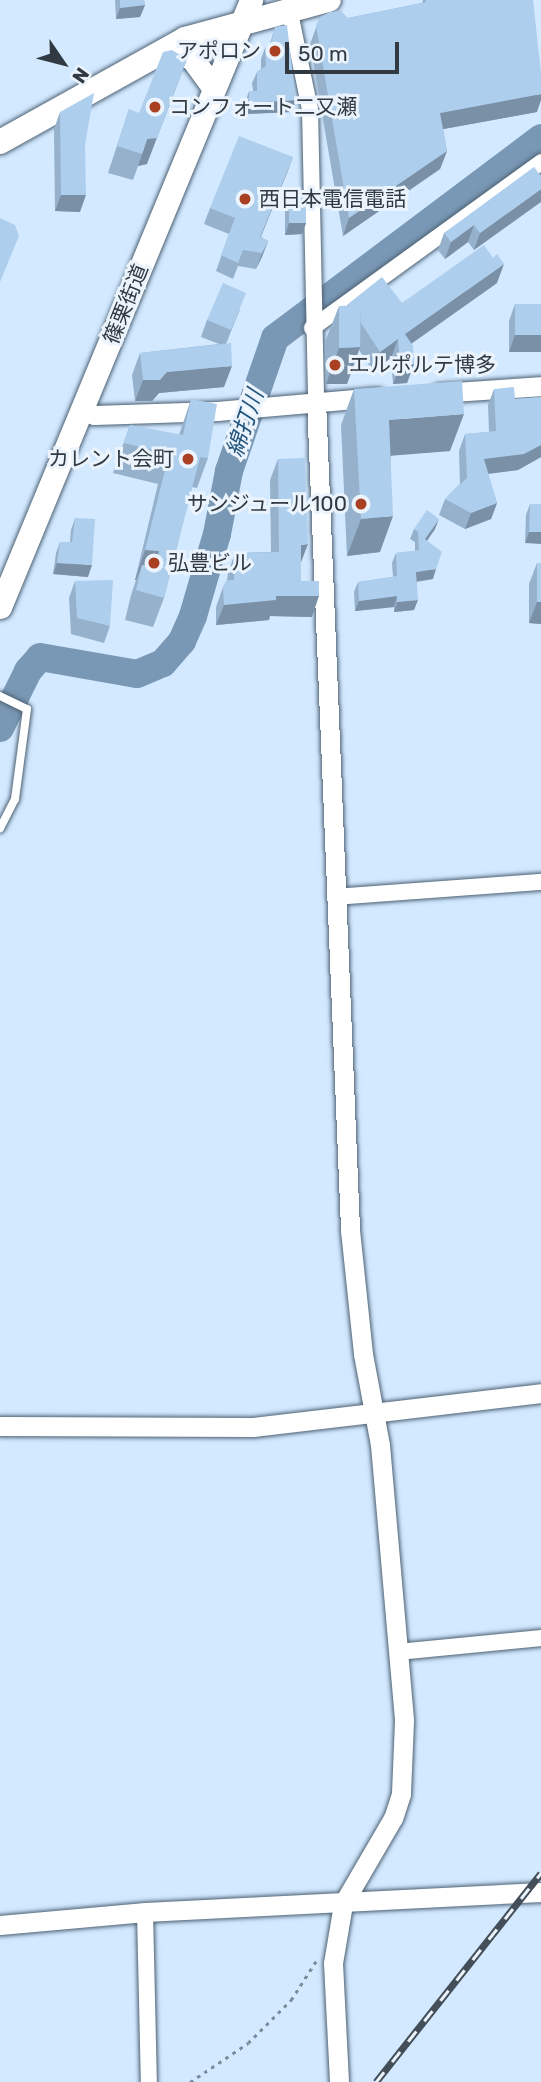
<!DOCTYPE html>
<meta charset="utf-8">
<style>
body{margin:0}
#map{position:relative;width:541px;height:2082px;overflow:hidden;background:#d2e9ff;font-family:Rubik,"Noto Sans JP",sans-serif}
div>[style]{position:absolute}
.river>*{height:28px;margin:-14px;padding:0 14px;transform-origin:14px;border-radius:14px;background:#7998b5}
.path>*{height:2.5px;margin-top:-1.25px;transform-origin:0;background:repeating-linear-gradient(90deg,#7d8c9b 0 3.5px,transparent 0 8.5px)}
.roads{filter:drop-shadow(0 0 2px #4d6174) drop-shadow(0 0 2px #4d6174)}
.service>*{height:8px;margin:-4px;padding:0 4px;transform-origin:4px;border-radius:4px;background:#fff}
.minor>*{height:16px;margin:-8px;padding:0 8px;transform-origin:8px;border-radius:8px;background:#fff}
.tertiary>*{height:19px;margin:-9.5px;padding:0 9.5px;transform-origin:9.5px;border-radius:9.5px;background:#fff}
.secondary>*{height:23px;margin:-11.5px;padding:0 11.5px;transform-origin:11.5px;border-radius:11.5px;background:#fff}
.primary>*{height:24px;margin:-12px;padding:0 12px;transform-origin:12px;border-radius:12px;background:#fff}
.rail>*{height:7px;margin-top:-3.5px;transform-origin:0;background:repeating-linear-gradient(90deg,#ebf4fd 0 13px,#434e58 0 26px);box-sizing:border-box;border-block:2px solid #434e58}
.wall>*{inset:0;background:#96b1cc}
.shaded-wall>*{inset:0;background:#7a90a6}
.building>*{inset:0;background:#aeceed}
.dots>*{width:19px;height:19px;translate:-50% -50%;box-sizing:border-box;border:4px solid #ebf4fd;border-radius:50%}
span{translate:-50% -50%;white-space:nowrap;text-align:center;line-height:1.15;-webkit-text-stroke:6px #ebf4fd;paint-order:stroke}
.poi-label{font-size:21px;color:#313a42}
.right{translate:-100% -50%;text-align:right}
.left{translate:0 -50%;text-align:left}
.street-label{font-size:21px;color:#313a42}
.water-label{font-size:23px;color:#23547c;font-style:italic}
.north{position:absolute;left:28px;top:28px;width:70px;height:70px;-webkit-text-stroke:5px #ebf4fd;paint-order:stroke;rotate:125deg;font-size:19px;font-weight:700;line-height:28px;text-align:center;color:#313a42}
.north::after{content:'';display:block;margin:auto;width:24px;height:32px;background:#313a42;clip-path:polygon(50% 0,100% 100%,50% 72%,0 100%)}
.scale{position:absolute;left:285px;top:42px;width:114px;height:32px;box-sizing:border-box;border:4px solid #313a42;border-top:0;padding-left:9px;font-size:21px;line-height:24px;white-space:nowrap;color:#313a42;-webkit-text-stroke:5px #ebf4fd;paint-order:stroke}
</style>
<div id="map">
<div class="river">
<i style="left:0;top:728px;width:64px;rotate:-63.8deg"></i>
<i style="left:28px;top:671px;width:18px;rotate:-49deg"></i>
<i style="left:40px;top:657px;width:98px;rotate:9.9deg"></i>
<i style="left:137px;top:674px;width:28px;rotate:-23deg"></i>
<i style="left:163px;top:663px;width:29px;rotate:-49deg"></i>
<i style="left:182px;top:641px;width:27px;rotate:-66deg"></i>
<i style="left:193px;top:616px;width:85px;rotate:-73.7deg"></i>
<i style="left:217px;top:534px;width:64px;rotate:-79.2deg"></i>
<i style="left:229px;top:471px;width:141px;rotate:-70.9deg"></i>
<i style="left:275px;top:338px;width:333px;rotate:-36.9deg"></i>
</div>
<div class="path">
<i style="left:190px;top:2082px;width:70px;rotate:-33.9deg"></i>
<i style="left:248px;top:2043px;width:61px;rotate:-45deg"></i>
<i style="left:291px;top:2000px;width:46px;rotate:-57.3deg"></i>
</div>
<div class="roads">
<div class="service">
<i style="left:0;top:696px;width:30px;rotate:26deg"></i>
<i style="left:27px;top:709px;width:91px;rotate:97.6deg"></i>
<i style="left:15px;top:799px;width:33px;rotate:117deg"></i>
</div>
<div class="minor">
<i style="left:289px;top:8px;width:103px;rotate:78.3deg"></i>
<i style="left:310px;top:109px;width:291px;rotate:88.8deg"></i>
<i style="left:312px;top:328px;width:283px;rotate:-35.9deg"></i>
<i style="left:335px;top:897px;width:207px;rotate:-4.2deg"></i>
<i style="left:398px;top:1652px;width:144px;rotate:-5.6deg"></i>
<i style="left:145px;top:1912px;width:170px;rotate:88.7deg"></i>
</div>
<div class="tertiary">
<i style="left:439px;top:393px;width:102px;rotate:-3.9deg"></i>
<i style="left:316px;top:400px;width:831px;rotate:87.65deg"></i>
<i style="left:350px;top:1230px;width:125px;rotate:84deg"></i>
<i style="left:363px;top:1354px;width:93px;rotate:79.4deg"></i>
<i style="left:380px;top:1445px;width:277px;rotate:85deg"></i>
<i style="left:404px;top:1721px;width:73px;rotate:92.4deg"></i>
<i style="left:401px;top:1794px;width:25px;rotate:108deg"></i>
<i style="left:393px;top:1818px;width:99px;rotate:120.2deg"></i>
<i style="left:343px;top:1904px;width:60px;rotate:99.6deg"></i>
<i style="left:333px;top:1963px;width:119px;rotate:87.1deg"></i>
<i style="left:82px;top:411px;width:13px;rotate:18deg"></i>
<i style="left:94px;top:415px;width:123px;rotate:-1.9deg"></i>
<i style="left:217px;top:411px;width:161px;rotate:-5deg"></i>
<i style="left:0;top:1426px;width:253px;rotate:0.2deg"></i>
<i style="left:253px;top:1427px;width:290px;rotate:-6.7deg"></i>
<i style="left:0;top:1925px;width:146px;rotate:-5.1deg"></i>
<i style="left:145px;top:1912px;width:397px;rotate:-2.9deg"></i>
</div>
<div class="secondary">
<i style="left:159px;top:53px;width:32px;rotate:7deg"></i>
<i style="left:191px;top:57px;width:39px;rotate:54deg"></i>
<i style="left:0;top:607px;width:657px;rotate:-67.53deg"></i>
</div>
<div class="primary">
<i style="left:0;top:142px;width:212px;rotate:-29.1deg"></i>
<i style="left:185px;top:39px;width:149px;rotate:-15.2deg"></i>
</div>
</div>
<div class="rail">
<i style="left:376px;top:2082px;width:266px;rotate:-51.7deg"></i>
</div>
<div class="wall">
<i style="clip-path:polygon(115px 0,144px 0,145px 5px,140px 17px,116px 19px)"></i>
<i style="clip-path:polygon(423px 0,533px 0,537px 112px,443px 129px,447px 151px,440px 169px,343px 236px,310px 44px,320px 17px,348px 18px,422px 3px)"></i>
<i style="clip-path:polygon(275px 27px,296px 100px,292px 112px,245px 114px,245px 103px,249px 91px,253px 91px,252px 83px,257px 72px,261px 69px,261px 59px,265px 48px,269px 47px)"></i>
<i style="clip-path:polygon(129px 109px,147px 164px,138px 166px,133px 180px,108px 173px)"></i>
<i style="clip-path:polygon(60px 112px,80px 212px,55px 211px,54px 129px)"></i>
<i style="clip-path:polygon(293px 157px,261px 237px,268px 241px,256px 269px,238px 266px,233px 279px,216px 271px,229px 234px,204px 224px,210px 208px)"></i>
<i style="clip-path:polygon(541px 176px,474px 250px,468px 242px,445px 259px,438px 250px,444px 233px)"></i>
<i style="clip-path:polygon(289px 194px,306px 223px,302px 234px,285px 235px,285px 206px)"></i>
<i style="clip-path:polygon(497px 283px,411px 344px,414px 364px,407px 383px,393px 384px,391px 358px,373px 371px,359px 350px,347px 384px,326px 384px,325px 342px,339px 306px,347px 306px,348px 304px,402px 303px)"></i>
<i style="clip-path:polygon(515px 304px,541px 304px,509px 352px,509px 321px)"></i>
<i style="clip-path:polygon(240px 309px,226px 344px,224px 387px,159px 393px,152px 401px,135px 401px,132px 375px,140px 353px,219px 344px,201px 337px,207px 320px)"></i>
<i style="clip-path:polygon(354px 389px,450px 451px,391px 455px,380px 552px,347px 556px,341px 425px)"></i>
<i style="clip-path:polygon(494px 389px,515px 399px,541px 397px,541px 457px,518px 470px,488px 474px,497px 503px,491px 519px,465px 529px,439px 515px,445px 499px,460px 484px,459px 451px,465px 434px,489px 432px,488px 405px)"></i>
<i style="clip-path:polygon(191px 399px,208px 458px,197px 488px,192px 487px,164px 598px,153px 627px,125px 620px,131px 595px,136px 580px,135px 580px,158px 484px,113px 473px,130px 425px,179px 435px)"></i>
<i style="clip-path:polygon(278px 459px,301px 563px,301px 581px,312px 617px,270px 616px,269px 620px,216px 625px,216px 607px,223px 587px,227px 580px,228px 573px,235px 553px,271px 552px,270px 480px)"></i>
<i style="clip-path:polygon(530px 504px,541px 504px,525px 543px,526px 515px)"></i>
<i style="clip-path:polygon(75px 518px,88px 577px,53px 574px,56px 553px,60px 542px,70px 542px,71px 530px)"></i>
<i style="clip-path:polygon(414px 529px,435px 529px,427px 541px,433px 579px,417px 582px,414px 610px,394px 612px,394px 607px,355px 611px,354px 592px,358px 582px,393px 577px,392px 563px,396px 553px,415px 551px,415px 542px,410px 539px)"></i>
<i style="clip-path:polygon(537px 563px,541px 624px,529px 623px,529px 584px)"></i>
<i style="clip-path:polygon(75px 581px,110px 626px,104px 643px,71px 634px,69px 598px)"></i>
</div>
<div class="shaded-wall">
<i style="clip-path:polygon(145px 5px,140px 17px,116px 19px,120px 8px)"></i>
<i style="clip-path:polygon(187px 59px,147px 164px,138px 166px,147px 139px)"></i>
<i style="clip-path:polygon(541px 94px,541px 100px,537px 112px,433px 131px,440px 113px)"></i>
<i style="clip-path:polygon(296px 100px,292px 112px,245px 114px,249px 103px)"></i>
<i style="clip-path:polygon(447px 151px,440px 169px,343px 236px,349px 218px)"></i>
<i style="clip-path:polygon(293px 157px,287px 173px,254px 252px,260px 237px)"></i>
<i style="clip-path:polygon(541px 189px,541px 202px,474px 250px,480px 233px)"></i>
<i style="clip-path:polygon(61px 195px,86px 195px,80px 212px,55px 211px)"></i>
<i style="clip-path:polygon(289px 223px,306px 223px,302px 234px,285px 235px)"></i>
<i style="clip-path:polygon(474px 225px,468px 242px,445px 259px,451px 242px)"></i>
<i style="clip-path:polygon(268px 241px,262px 257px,256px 269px,262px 253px)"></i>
<i style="clip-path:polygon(504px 264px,497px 283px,398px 353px,405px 334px)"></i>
<i style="clip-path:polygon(515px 335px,541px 335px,541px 352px,509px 352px)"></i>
<i style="clip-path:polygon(398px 339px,391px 358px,373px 371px,380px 352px)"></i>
<i style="clip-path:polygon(360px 347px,347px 384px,326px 384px,339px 348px)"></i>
<i style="clip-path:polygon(414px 364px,407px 383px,393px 384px,400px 366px)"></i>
<i style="clip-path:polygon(232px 366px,224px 387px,159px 393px,152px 401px,135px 401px,143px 380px,167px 372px)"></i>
<i style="clip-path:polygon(464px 414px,450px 451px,376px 457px,389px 420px)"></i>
<i style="clip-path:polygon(541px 445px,541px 457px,518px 470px,478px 475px,484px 459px)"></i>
<i style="clip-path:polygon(497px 503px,491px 519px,465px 529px,471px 513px)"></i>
<i style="clip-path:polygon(393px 516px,380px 552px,347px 556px,361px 519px)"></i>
<i style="clip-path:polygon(439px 519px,435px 529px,421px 549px,425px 539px)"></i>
<i style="clip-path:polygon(529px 532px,541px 532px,541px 544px,525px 543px)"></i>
<i style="clip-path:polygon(308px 544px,300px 565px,301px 545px)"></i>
<i style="clip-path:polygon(145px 550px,159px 551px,148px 581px,142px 565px,136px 580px,135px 580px)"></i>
<i style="clip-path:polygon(57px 563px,92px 565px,88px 577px,53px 574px)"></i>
<i style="clip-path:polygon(436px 569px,433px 579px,412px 582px,416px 572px)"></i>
<i style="clip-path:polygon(276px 596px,319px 596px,312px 617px,270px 616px,269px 620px,216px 625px,224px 605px)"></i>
<i style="clip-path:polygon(397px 596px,394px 607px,355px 611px,359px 601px)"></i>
<i style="clip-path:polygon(418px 600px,414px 610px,394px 612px,397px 602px)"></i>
<i style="clip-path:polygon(537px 602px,541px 602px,541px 624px,529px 623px)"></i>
</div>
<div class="building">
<i style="clip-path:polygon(120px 0,144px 0,145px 5px,120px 8px)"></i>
<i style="clip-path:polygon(426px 0,533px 0,541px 73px,541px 94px,440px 113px,447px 151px,349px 218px,316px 25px,320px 17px,330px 12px,341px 11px,348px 18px,426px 2px)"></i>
<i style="clip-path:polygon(287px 25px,296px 100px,249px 103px,249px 91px,257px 91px,257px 72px,266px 66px,265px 48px,270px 47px,275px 27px)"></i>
<i style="clip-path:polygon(172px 50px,187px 59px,157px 138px,147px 139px,142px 154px,117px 146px,129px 109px,139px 113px,163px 52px)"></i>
<i style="clip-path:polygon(94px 93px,85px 145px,86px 195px,61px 195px,60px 112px)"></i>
<i style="clip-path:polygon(239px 136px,293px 157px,260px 237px,268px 241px,262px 253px,243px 250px,238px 263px,221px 255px,235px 218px,210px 208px)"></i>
<i style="clip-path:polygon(534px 167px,541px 176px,541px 189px,480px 233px,474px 225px,451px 242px,444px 233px)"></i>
<i style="clip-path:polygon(306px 193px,306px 223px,289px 223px,289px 194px)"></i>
<i style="clip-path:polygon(0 218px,15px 225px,19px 236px,0 282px)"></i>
<i style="clip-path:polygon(484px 245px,493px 258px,497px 254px,504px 264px,405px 334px,413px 346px,414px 364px,400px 366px,398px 339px,380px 352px,361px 323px,361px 305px,349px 306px,348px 304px,382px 277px,402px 303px)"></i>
<i style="clip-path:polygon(223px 283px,246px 293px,231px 330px,207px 320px)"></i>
<i style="clip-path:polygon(515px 304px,541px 304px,541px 335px,515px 335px)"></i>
<i style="clip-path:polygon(361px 305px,360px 347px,339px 348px,339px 306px)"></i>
<i style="clip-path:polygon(231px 343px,232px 366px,167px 372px,160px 380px,143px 380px,140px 353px)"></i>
<i style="clip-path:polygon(462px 381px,464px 414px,389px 420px,393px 516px,361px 519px,354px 389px)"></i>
<i style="clip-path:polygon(514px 387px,515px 399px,541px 397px,541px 445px,524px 454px,484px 459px,497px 503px,471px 513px,445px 499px,467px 478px,465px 434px,496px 431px,494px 389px)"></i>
<i style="clip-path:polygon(191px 399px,217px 404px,208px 458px,200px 457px,164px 598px,136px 590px,142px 565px,158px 565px,159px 551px,145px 550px,169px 454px,124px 443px,130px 425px,183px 435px)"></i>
<i style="clip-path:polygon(305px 458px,308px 544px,301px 545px,301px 581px,319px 581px,319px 596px,276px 596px,276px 600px,224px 605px,223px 587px,227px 580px,234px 580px,235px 553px,279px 552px,278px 459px)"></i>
<i style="clip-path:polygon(530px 504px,541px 504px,541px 532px,529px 532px)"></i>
<i style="clip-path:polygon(427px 510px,439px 519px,425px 539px,442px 552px,436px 569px,416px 572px,418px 600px,397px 602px,397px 596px,359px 601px,358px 582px,397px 576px,396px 553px,419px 550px,418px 532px,414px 529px)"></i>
<i style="clip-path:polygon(75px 518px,95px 519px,92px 565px,57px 563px,60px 542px,72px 542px)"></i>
<i style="clip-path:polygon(537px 563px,541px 563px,541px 602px,537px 602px)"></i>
<i style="clip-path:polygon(113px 580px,110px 626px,77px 618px,75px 581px)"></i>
</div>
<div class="dots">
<i style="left:275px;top:51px;background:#a84021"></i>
<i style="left:155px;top:107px;background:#a84021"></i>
<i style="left:245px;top:199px;background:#a84021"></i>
<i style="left:335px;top:365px;background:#a84021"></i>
<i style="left:188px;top:459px;background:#a84021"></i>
<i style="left:361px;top:504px;background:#a84021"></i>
<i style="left:154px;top:563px;background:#a84021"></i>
</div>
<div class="poi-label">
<span class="right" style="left:261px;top:51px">アポロン</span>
<span class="left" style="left:169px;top:107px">コンフォート二又瀬</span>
<span class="left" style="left:259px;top:199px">西日本電信電話</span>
<span class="left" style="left:349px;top:365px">エルポルテ博多</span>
<span class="right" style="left:174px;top:459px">カレント会町</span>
<span class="right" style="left:347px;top:504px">サンジュール100</span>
<span class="left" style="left:168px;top:563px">弘豊ビル</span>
</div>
<div class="street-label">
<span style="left:126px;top:304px;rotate:-68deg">篠栗街道</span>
</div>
<div class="water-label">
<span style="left:245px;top:423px;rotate:-71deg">綿打川</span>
</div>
<div class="north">N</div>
<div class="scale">50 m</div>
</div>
